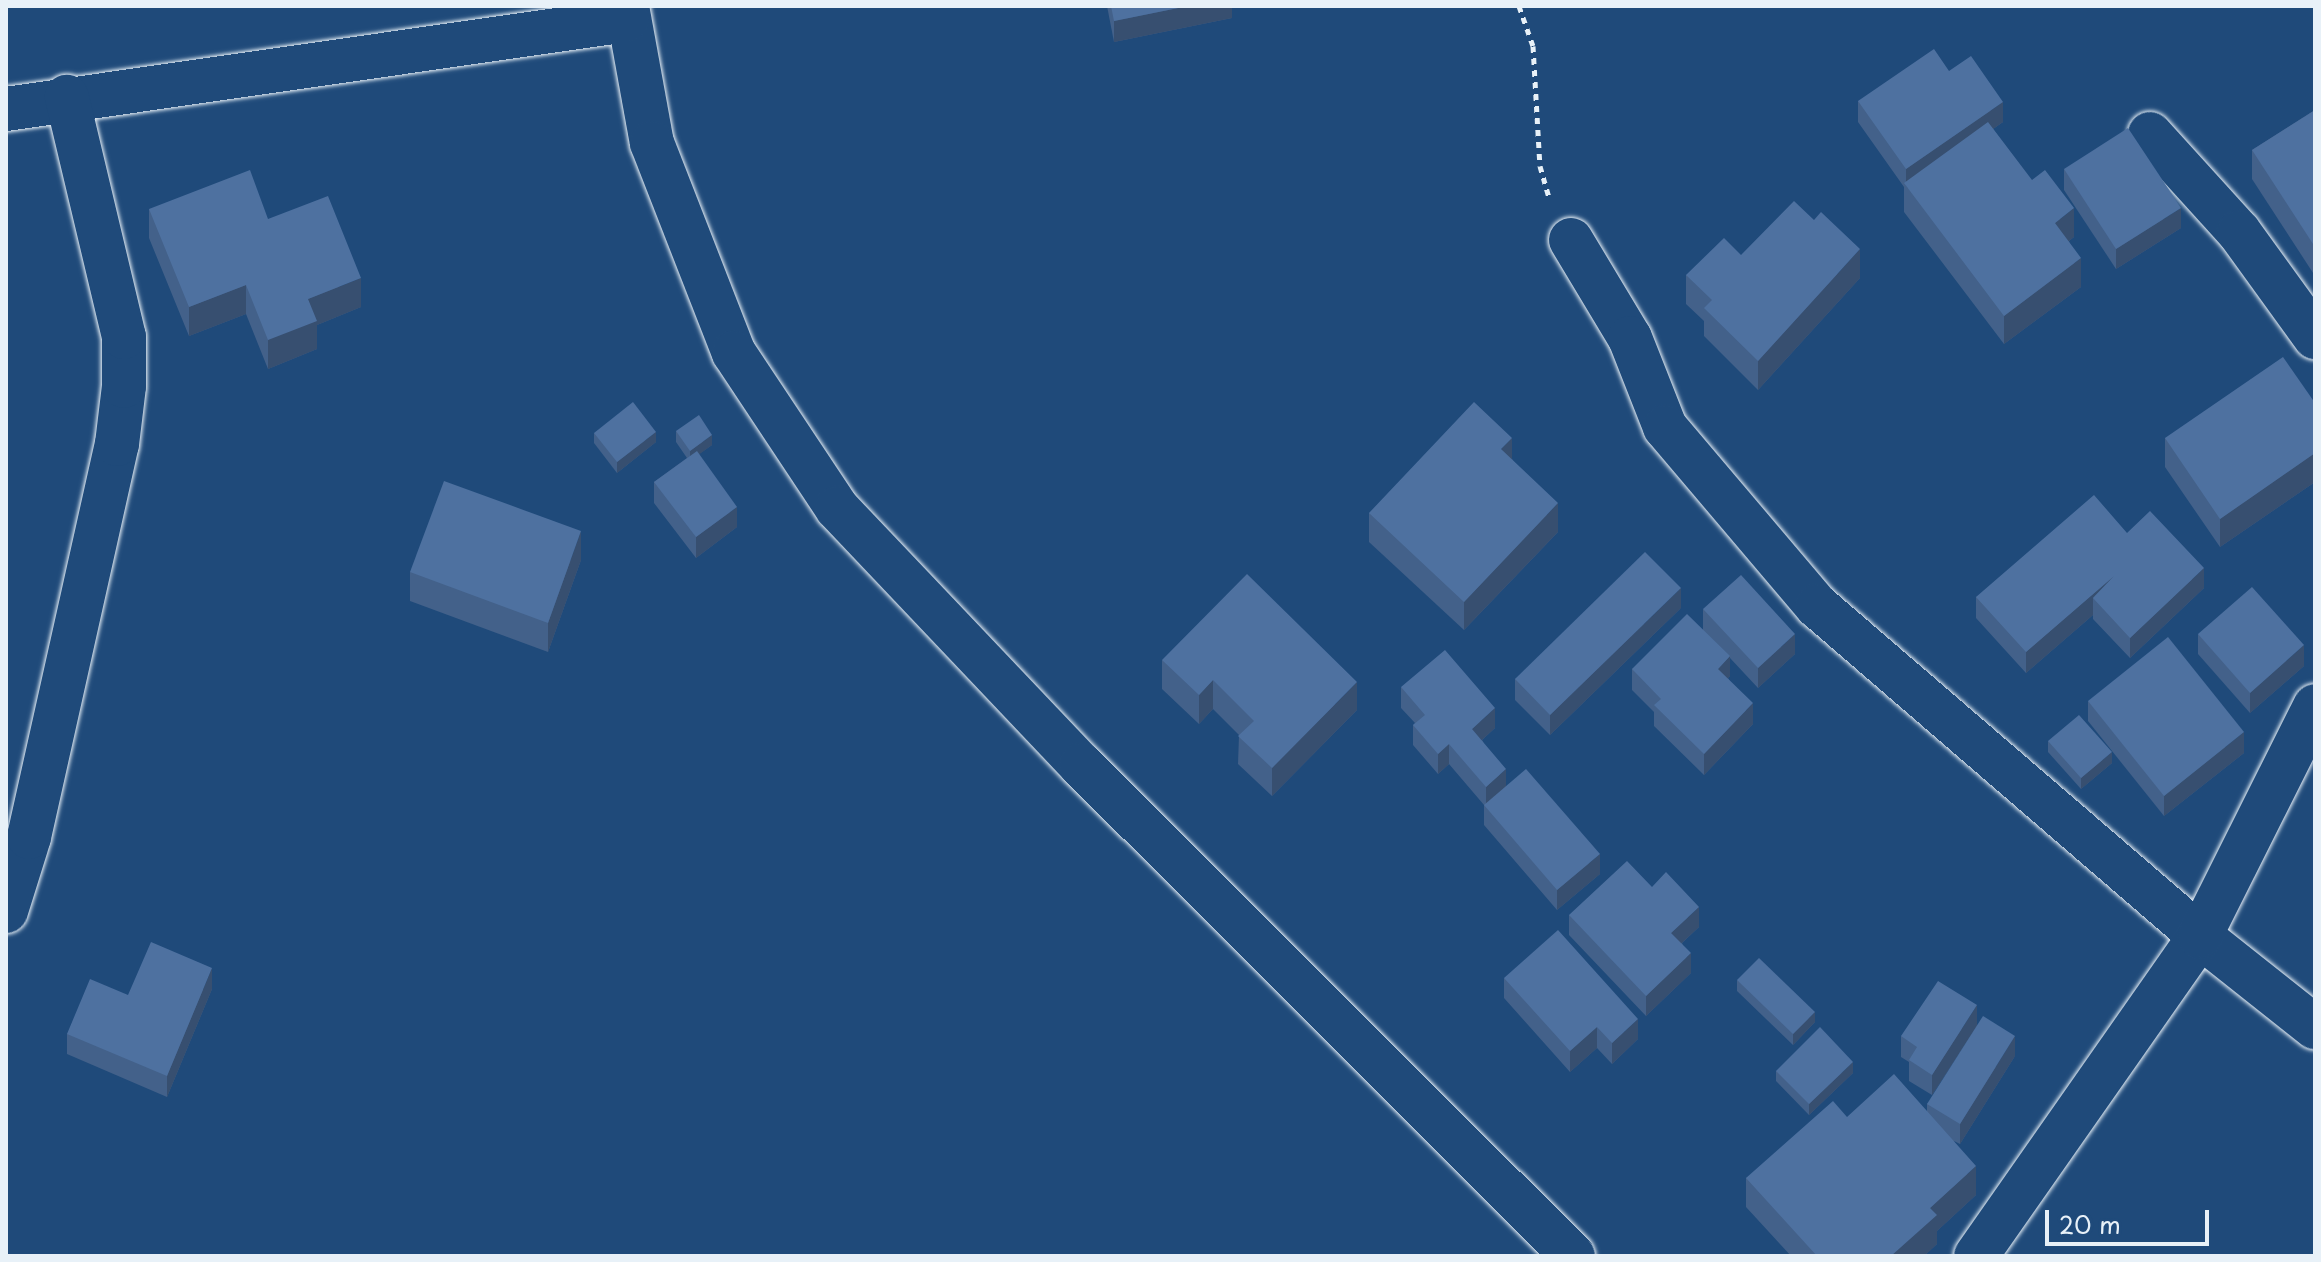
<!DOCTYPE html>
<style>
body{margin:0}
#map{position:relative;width:2321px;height:1262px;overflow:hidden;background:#1f4a7a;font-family:"Playpen Sans",sans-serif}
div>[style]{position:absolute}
.path>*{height:5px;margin-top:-2.5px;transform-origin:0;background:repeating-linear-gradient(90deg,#e8f1f8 0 6px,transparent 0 12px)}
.roads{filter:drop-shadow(0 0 2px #e8f1f8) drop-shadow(0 0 2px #e8f1f8)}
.minor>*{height:44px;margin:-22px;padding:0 22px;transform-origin:22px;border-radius:22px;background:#1f4a7a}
.wall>*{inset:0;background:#43618a}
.shaded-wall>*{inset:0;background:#374f70}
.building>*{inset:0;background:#4e71a0}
span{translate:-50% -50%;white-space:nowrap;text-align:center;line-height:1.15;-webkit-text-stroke:8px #1f4a7a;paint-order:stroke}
.frame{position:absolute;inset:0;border:8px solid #e8f1f8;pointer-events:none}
.scale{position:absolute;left:2045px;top:1210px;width:164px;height:36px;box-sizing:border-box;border:4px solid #e8f1f8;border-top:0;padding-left:10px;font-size:24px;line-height:28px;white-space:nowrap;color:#e8f1f8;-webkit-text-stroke:6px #1f4a7a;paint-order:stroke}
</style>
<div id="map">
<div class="path">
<i style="left:1519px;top:6px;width:42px;rotate:70.7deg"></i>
<i style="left:1533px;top:46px;width:120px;rotate:86.7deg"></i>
<i style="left:1540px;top:166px;width:32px;rotate:74deg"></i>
</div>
<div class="roads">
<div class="minor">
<i style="left:627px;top:6px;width:139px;rotate:79.7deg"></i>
<i style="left:652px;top:143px;width:225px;rotate:68.7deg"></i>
<i style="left:734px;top:353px;width:186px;rotate:56.4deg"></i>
<i style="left:837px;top:508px;width:354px;rotate:46.5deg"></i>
<i style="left:1081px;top:765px;width:695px;rotate:44.94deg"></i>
<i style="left:6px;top:109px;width:627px;rotate:-8.16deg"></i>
<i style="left:2150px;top:134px;width:132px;rotate:47.8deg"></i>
<i style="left:2239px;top:232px;width:130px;rotate:54.1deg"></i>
<i style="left:1571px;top:240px;width:114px;rotate:59deg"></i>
<i style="left:1630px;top:338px;width:96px;rotate:68.5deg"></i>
<i style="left:1665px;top:427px;width:235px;rotate:49.7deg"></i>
<i style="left:1817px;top:606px;width:506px;rotate:40.75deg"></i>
<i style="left:2200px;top:936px;width:147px;rotate:38.4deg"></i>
<i style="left:6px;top:911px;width:77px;rotate:-72.7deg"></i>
<i style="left:29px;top:837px;width:403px;rotate:-77.4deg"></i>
<i style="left:117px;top:444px;width:58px;rotate:-83.1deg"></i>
<i style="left:124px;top:386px;width:49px;rotate:-90deg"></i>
<i style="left:124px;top:337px;width:247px;rotate:-103.4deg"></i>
<i style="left:1976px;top:1256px;width:391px;rotate:-55deg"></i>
<i style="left:2200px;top:936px;width:257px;rotate:-63.4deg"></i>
</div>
</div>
<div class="wall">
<i style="clip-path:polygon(1107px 6px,1232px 6px,1232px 18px,1114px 42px)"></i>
<i style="clip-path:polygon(1949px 71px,2003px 122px,1993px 129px,2074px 237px,2069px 241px,2081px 287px,2004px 344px,1904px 212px,1904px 187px,1858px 122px,1858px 101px)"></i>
<i style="clip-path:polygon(2315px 110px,2315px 276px,2252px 179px,2252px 150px)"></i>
<i style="clip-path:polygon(2064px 169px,2181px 228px,2116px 269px,2064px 190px)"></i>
<i style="clip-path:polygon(149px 209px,268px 219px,361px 307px,317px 325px,317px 349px,268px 369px,246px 314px,189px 336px,149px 238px)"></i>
<i style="clip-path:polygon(1741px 255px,1860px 278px,1758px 390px,1704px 336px,1704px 321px,1686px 304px,1686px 275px)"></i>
<i style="clip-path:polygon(2315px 403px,2315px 482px,2220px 547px,2165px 467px,2165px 438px)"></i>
<i style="clip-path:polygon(676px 431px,712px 445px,699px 454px,737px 527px,696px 558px,654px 503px,654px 482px,687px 458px,676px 442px)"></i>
<i style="clip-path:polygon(594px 433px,656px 442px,617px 473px,594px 443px)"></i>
<i style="clip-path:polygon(1512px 459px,1558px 532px,1464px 630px,1369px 542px,1369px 513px)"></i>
<i style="clip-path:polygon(2127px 533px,2204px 588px,2130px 658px,2093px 619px,2093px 615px,2026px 673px,1976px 618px,1976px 597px)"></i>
<i style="clip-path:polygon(581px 560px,548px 652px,410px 601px,410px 572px)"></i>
<i style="clip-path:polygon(1681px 608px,1550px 735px,1515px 700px,1515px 679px)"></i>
<i style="clip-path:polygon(1703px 609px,1795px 654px,1758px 688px,1730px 658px,1730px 676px,1728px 678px,1753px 724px,1704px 775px,1654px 726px,1654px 712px,1632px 690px,1632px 669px,1703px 630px)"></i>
<i style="clip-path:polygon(2198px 634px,2304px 666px,2250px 713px,2198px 654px)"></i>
<i style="clip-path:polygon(1162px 660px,1357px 710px,1272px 796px,1238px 764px,1239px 735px,1213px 709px,1199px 724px,1162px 689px)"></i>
<i style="clip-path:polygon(1401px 687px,1495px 728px,1482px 740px,1506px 786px,1600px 874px,1557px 910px,1484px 825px,1484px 805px,1449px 764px,1438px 774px,1413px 745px,1413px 725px,1415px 723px,1401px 708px)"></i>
<i style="clip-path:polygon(2088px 701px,2244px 753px,2164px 816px,2088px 721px)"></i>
<i style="clip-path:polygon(2048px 741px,2112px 763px,2081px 789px,2048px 752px)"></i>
<i style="clip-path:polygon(1652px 887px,1699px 927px,1682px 943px,1691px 973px,1646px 1016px,1569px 935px,1569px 915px)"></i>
<i style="clip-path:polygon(1504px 978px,1638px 1039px,1612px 1064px,1597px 1048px,1570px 1072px,1504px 998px)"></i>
<i style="clip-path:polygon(1737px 980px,1815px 1022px,1793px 1045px,1737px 991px)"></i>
<i style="clip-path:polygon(212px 989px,167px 1097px,67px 1054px,67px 1034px,128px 995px)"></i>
<i style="clip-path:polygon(1977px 1026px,1932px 1095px,1909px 1081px,1909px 1062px,1901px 1057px,1901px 1036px)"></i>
<i style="clip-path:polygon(2015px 1056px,1960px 1144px,1954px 1141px,1976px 1195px,1937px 1231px,1937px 1244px,1924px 1256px,1791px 1256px,1746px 1207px,1746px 1178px,1847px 1117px,1927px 1111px,1927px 1104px)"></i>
<i style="clip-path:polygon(1776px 1071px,1853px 1073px,1809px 1115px,1776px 1081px)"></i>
</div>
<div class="shaded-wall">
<i style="clip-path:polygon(1188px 6px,1232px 6px,1232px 18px,1114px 42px,1114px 21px)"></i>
<i style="clip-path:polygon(2003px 102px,2003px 122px,1908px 188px,1906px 185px,1906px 169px)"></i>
<i style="clip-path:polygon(2074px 208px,2074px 237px,2055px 252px,2055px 223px)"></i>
<i style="clip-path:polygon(2181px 208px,2181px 228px,2116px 269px,2116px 249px)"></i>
<i style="clip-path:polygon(1860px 249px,1860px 278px,1758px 390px,1758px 361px)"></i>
<i style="clip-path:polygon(2081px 258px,2081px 287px,2004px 344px,2004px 316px)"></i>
<i style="clip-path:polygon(361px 278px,361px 307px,317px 325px,317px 349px,268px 369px,268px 340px,308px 299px)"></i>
<i style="clip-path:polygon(246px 285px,246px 314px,189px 336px,189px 307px)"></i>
<i style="clip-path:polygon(656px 432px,656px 442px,617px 473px,617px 462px)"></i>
<i style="clip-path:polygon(712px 435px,712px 445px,690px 461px,690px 451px)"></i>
<i style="clip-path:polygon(1512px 438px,1512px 467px,1501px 449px)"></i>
<i style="clip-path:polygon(2315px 453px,2315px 482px,2220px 547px,2220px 519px)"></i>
<i style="clip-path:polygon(1558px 503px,1558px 532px,1464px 630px,1464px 602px)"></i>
<i style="clip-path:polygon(737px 507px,737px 527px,696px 558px,696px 537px)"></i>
<i style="clip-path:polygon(581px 531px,581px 560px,548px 652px,548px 623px)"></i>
<i style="clip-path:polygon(2204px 568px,2204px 588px,2130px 658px,2130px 638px)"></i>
<i style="clip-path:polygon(2114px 576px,2093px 598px,2093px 615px,2026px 673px,2026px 652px)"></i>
<i style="clip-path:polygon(1681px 588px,1681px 608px,1550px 735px,1550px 715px)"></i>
<i style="clip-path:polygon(1795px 634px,1795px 654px,1758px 688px,1758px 668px)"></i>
<i style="clip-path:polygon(2304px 645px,2304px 666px,2250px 713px,2250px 693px)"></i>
<i style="clip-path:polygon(1730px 656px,1730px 676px,1718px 689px,1718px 669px)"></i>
<i style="clip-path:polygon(1213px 680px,1213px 709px,1199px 724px,1199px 695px)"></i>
<i style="clip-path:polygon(1357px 682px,1357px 710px,1272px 796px,1272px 768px)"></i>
<i style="clip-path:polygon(1753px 703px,1753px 724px,1704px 775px,1704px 754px)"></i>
<i style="clip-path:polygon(1495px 708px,1495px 728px,1472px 749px,1472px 729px)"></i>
<i style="clip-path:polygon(2244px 732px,2244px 753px,2164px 816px,2164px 796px)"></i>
<i style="clip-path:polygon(1449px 744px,1449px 764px,1438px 774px,1438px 754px)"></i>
<i style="clip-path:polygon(2112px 752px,2112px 763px,2081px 789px,2081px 778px)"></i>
<i style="clip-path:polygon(1506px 769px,1506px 790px,1486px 807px,1486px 787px)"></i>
<i style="clip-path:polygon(1600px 854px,1600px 874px,1557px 910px,1557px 890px)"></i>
<i style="clip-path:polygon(1699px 907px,1699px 927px,1671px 953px,1671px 933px)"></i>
<i style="clip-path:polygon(1691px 953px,1691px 973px,1646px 1016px,1646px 996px)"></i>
<i style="clip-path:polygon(212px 968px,212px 989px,167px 1097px,167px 1076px)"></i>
<i style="clip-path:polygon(1977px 1005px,1977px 1026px,1932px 1095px,1932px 1075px)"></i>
<i style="clip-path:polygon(1815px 1012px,1815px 1022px,1793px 1045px,1793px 1034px)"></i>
<i style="clip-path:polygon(1638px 1019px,1638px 1039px,1612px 1064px,1612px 1043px)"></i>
<i style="clip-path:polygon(1597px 1027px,1597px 1048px,1570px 1072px,1570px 1051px)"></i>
<i style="clip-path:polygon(2015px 1036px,2015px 1056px,1960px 1144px,1960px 1124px)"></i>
<i style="clip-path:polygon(1853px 1062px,1853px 1073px,1809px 1115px,1809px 1104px)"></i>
<i style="clip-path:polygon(1976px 1166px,1976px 1195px,1937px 1231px,1937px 1244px,1924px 1256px,1891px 1256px,1930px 1208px)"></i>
</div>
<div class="building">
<i style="clip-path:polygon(1111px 6px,1188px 6px,1114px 21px)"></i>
<i style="clip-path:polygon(1934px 49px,1949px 71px,1971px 56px,2003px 102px,1906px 169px,1858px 101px)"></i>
<i style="clip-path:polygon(2315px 110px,2315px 247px,2252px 150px)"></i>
<i style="clip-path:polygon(1988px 122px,2032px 180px,2045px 170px,2074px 208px,2055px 223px,2081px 258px,2004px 316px,1904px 183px)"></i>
<i style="clip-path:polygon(2128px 128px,2181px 208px,2116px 249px,2064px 169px)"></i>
<i style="clip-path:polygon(250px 170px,268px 219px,328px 196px,361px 278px,308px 299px,317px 321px,268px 340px,246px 285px,189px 307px,149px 209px)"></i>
<i style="clip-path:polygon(1794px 201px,1814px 220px,1821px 212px,1860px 249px,1758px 361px,1704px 308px,1712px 300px,1686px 275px,1724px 238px,1741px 255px)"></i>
<i style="clip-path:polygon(2283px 357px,2315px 403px,2315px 453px,2220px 519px,2165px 438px)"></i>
<i style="clip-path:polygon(633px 402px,656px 432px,617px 462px,594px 433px)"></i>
<i style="clip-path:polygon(1474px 402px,1512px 438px,1501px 449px,1558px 503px,1464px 602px,1369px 513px)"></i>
<i style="clip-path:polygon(699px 415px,712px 435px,690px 451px,676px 431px)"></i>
<i style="clip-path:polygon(697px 451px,737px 507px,696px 537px,654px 482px)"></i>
<i style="clip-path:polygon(444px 481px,581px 531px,548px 623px,410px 572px)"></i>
<i style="clip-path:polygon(2094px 495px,2127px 533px,2150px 511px,2204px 568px,2130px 638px,2093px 598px,2114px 576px,2026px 652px,1976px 597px)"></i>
<i style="clip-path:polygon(1645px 552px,1681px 588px,1550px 715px,1515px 679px)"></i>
<i style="clip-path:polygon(1247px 574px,1357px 682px,1272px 768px,1238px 736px,1254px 721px,1213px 680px,1199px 695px,1162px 660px)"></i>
<i style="clip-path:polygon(1741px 575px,1795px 634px,1758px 668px,1703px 609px)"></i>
<i style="clip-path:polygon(2252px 587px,2304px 645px,2250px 693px,2198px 634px)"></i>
<i style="clip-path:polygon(1687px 614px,1730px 656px,1718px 669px,1753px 703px,1704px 754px,1654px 705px,1661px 699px,1632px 669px)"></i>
<i style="clip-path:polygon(2168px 637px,2244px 732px,2164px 796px,2088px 701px)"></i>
<i style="clip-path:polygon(1445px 650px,1495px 708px,1472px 729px,1506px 769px,1486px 787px,1449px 744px,1438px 754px,1413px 725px,1425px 715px,1401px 687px)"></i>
<i style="clip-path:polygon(2079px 715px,2112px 752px,2081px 778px,2048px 741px)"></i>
<i style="clip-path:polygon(1526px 769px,1600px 854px,1557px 890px,1484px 805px)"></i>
<i style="clip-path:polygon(1627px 861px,1652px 887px,1666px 872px,1699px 907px,1671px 933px,1691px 953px,1646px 996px,1569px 915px)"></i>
<i style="clip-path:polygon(1558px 930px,1638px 1019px,1612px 1043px,1597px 1027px,1570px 1051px,1504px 978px)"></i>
<i style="clip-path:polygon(151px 942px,212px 968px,167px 1076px,67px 1034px,90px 979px,128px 995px)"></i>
<i style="clip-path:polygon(1759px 958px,1815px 1012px,1793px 1034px,1737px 980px)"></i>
<i style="clip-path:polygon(1938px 981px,1977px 1005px,1932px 1075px,1909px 1060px,1917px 1047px,1901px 1036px)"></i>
<i style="clip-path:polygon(1983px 1016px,2015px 1036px,1960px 1124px,1927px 1104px)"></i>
<i style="clip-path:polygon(1820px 1027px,1853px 1062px,1809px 1104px,1776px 1071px)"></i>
<i style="clip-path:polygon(1894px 1074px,1976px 1166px,1930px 1208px,1937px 1215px,1891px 1256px,1817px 1256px,1746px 1178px,1833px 1101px,1847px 1117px)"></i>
</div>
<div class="frame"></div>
<div class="scale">20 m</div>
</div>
